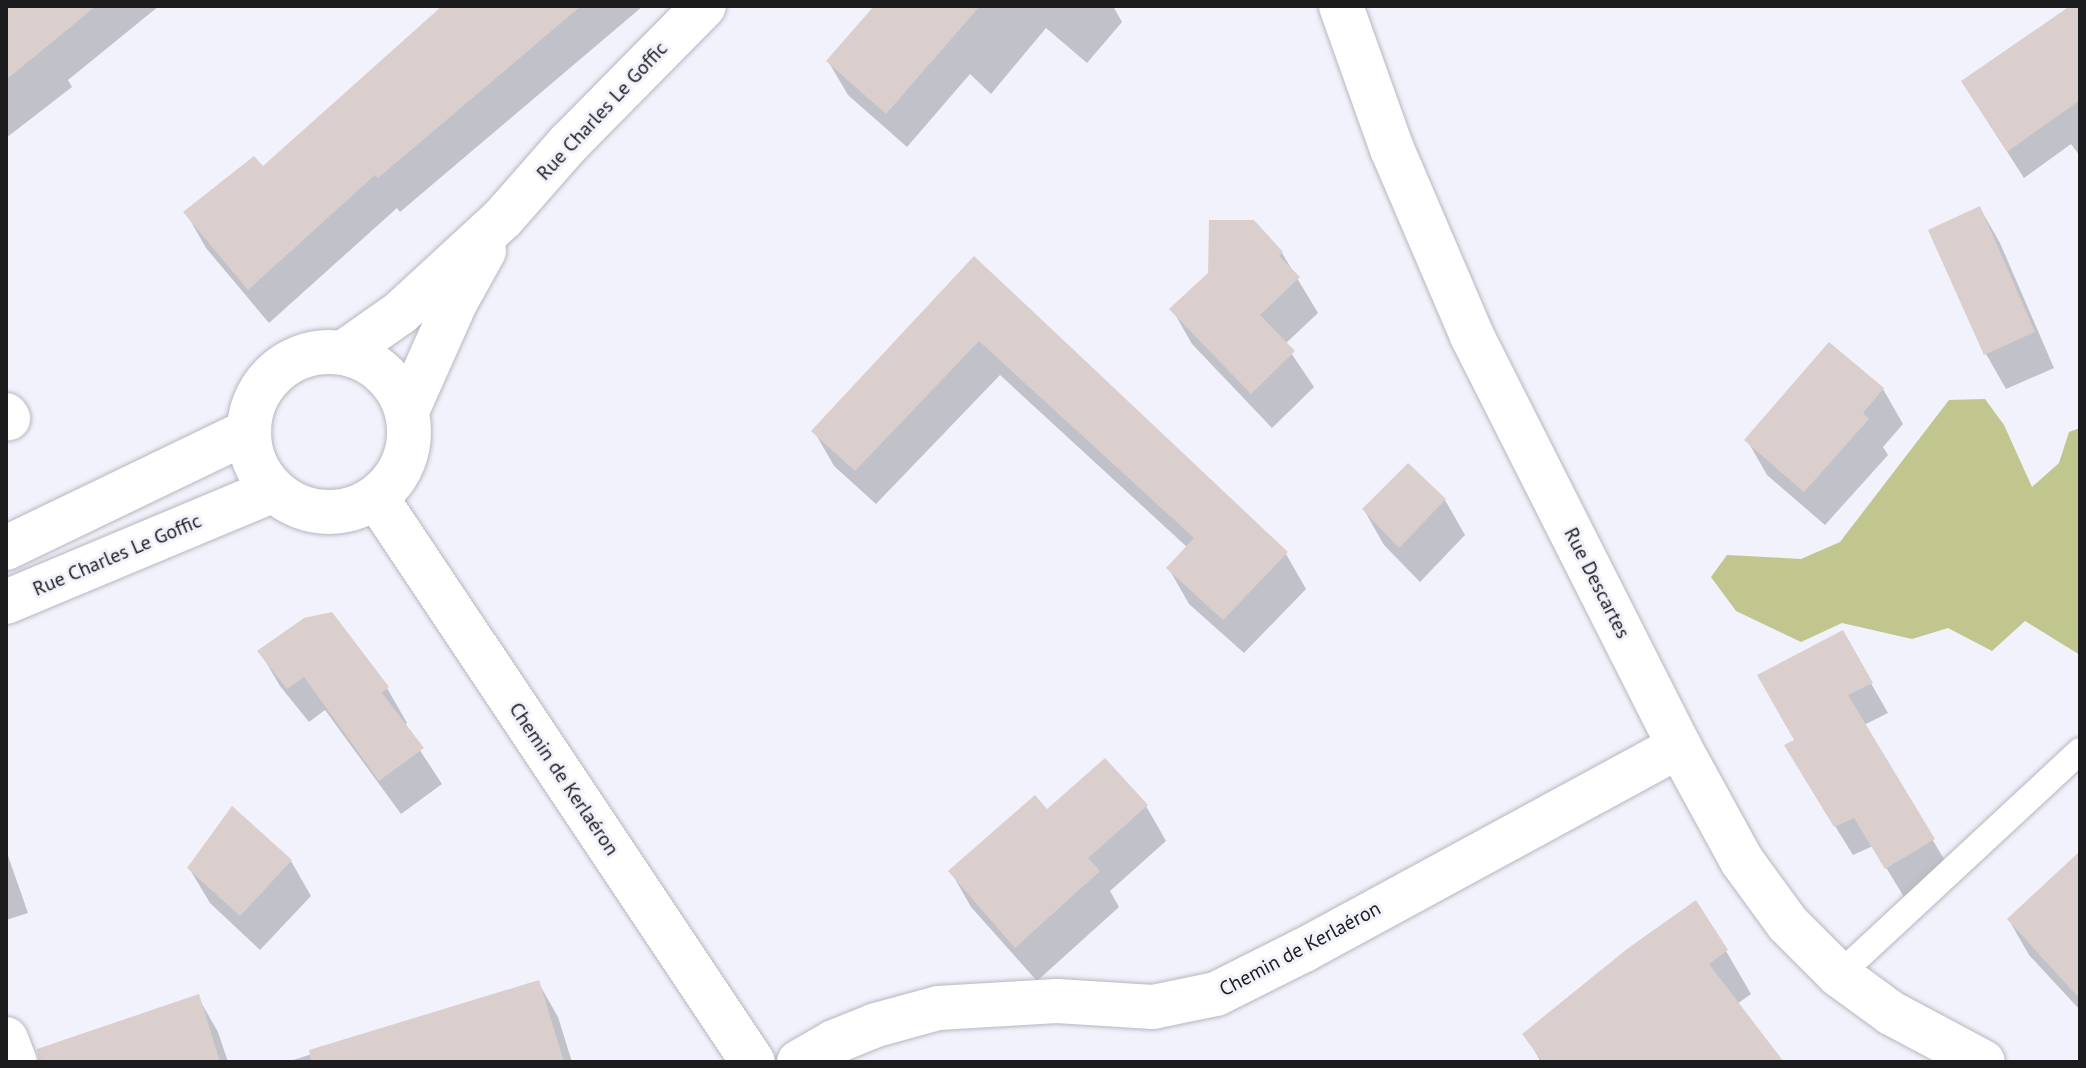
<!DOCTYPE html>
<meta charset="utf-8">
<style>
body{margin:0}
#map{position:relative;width:2086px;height:1068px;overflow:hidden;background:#f2f2fc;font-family:"PT Sans",sans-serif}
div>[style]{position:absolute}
.green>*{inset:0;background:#c0c68e}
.shadow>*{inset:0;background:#0003}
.building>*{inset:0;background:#dacfcc}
.roads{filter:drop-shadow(0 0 2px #b6b6c0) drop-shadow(0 0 2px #b6b6c0)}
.service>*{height:26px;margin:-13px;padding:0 13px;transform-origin:13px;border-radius:13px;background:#fff}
.minor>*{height:44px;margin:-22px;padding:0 22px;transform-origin:22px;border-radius:22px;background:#fff}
.tertiary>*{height:44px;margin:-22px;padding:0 22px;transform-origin:22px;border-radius:22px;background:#fff}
.tertiary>.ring{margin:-22px;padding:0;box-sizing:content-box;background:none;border:44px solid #fff;border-radius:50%}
span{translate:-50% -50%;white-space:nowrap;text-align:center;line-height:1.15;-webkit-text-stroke:6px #f2f2fc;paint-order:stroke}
.street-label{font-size:20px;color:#1c1c1f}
.frame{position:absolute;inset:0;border:8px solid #1c1c1f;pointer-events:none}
</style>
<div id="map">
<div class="green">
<i style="clip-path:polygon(1985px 399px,2004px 425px,2032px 487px,2059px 463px,2069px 432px,2080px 428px,2080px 655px,2025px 621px,1992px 651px,1948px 628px,1912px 639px,1842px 623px,1801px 642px,1736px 611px,1711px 577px,1727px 555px,1801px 559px,1840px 542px,1949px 400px)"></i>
</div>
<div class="shadow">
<i style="clip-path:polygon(6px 6px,159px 6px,68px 80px,72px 87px,6px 138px)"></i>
<i style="clip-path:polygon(457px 6px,643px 6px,400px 212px,397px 208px,269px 323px,206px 248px,186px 213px,262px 169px)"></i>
<i style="clip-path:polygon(877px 6px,1113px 6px,1122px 22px,1087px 63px,1046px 28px,991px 94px,970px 74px,907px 147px,848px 95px,828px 61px)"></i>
<i style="clip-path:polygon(2080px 22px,2080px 156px,2071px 144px,2024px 178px,1979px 108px)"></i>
<i style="clip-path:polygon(1980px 208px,2000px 243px,2054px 368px,2006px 389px,1986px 354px,1931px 231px)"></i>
<i style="clip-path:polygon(1282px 253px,1318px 313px,1285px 344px,1314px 387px,1272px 428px,1192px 344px,1172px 309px,1210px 274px)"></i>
<i style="clip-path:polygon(974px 259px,1286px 554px,1306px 589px,1244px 653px,1189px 604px,1169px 569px,1188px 548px,1000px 375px,876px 504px,834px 466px,814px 431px)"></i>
<i style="clip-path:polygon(1883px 389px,1903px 424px,1883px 447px,1888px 455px,1825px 525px,1767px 475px,1747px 440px)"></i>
<i style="clip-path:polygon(1445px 500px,1465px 535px,1420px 582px,1384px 545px,1364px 510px)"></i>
<i style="clip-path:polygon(1842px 633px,1888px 713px,1864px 725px,1950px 869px,1904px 897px,1873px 846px,1853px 855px,1804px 776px)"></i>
<i style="clip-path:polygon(260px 652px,387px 688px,407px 723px,404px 726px,442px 784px,401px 814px,325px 710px,309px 722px,280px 686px)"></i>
<i style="clip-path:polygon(1146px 806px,1166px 841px,1110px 891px,1119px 907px,1037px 981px,971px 907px,951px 872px,1047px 812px)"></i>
<i style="clip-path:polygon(232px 809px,291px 861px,311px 896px,260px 950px,210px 903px,189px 868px)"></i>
<i style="clip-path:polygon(6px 850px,28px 913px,6px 920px)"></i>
<i style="clip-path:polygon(2080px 854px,2080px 1010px,2029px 955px,2009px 920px)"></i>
<i style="clip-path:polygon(1726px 951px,1751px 994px,1737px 1004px,1781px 1062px,1541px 1062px,1525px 1035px)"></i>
<i style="clip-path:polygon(538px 982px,558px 1017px,572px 1062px,287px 1062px)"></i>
<i style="clip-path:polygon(198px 997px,218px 1032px,228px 1062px,119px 1062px)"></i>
</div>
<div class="building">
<i style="clip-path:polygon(6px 6px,96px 6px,6px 80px)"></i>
<i style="clip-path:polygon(442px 6px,581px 6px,378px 178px,375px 175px,248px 290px,183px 212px,254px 156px,263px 166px)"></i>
<i style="clip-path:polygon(874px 6px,980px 6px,886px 114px,826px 61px)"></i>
<i style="clip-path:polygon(2070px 6px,2080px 6px,2080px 100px,2007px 152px,1961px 81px)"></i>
<i style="clip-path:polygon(1980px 206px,2035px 332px,1984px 355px,1928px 230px)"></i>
<i style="clip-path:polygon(1209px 220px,1254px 220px,1283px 252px,1279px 256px,1300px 277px,1260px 315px,1295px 351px,1251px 394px,1169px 309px,1208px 273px)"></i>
<i style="clip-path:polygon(974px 256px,1288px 552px,1223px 620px,1166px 568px,1194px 538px,979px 341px,855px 471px,811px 431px)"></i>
<i style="clip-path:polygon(1829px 342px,1884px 388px,1863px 413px,1869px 419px,1804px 492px,1744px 440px)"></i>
<i style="clip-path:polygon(1408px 463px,1446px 499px,1399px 548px,1362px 509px)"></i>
<i style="clip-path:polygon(332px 612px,389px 687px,382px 693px,424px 748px,379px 781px,304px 677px,287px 689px,257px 651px,304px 618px)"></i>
<i style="clip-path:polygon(1843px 630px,1873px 683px,1848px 695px,1935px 839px,1885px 869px,1854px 818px,1834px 827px,1784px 745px,1794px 740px,1757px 675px)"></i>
<i style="clip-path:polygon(1105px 758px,1148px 805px,1088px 858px,1100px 871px,1015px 948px,948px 871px,1035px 795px,1047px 809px)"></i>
<i style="clip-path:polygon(232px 806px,292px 860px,240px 916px,187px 868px)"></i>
<i style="clip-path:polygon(2080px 851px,2080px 999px,2007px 919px)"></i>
<i style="clip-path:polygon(1696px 900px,1728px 950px,1709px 964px,1784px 1062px,1543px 1062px,1522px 1034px,1627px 949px)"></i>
<i style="clip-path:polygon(539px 980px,564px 1062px,311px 1062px,309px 1050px)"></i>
<i style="clip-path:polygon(199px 994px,220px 1062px,39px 1062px,37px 1049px)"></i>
</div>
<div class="roads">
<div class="service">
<i style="left:1839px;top:975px;width:329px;rotate:-42.9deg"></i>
</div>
<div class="minor">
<i style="left:1341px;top:6px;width:152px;rotate:70.4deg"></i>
<i style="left:1392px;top:149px;width:203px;rotate:66.8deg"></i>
<i style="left:1472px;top:336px;width:459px;rotate:63.2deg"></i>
<i style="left:1679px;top:746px;width:131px;rotate:61.3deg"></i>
<i style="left:1742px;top:861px;width:78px;rotate:53.9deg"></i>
<i style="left:1788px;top:924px;width:72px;rotate:45deg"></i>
<i style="left:1839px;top:975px;width:64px;rotate:36.2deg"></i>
<i style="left:1891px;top:1013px;width:104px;rotate:28deg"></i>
<i style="left:6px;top:415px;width:4px;rotate:56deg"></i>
<i style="left:376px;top:497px;width:679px;rotate:56.29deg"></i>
<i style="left:6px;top:1039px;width:25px;rotate:69deg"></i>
<i style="left:799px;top:1062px;width:40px;rotate:-29.7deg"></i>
<i style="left:834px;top:1042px;width:45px;rotate:-22deg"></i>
<i style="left:876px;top:1025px;width:64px;rotate:-15.3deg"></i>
<i style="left:938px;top:1008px;width:119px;rotate:-3.4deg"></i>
<i style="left:1057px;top:1001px;width:96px;rotate:3.6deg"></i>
<i style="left:1153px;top:1007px;width:64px;rotate:-11.7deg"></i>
<i style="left:1216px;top:994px;width:98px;rotate:-26.6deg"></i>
<i style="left:1304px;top:950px;width:427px;rotate:-28.5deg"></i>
</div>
<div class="tertiary">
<i class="ring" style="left:249px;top:352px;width:116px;height:116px"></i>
<i style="left:343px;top:353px;width:70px;rotate:-35.1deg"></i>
<i style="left:400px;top:313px;width:140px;rotate:-42.7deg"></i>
<i style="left:503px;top:218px;width:100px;rotate:-48.7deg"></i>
<i style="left:569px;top:143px;width:192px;rotate:-45.4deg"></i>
<i style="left:407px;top:411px;width:118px;rotate:-66deg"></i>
<i style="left:455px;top:303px;width:60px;rotate:-60.9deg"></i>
<i style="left:6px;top:548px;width:270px;rotate:-25.7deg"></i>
<i style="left:6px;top:602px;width:290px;rotate:-22.7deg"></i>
</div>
</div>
<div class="street-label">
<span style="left:602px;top:111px;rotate:-47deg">Rue Charles Le Goffic</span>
<span style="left:117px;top:555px;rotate:-23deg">Rue Charles Le Goffic</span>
<span style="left:1597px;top:583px;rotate:63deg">Rue Descartes</span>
<span style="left:564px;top:779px;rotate:56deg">Chemin de Kerlaéron</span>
<span style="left:1300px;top:949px;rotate:-28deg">Chemin de Kerlaéron</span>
</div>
<div class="frame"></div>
</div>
